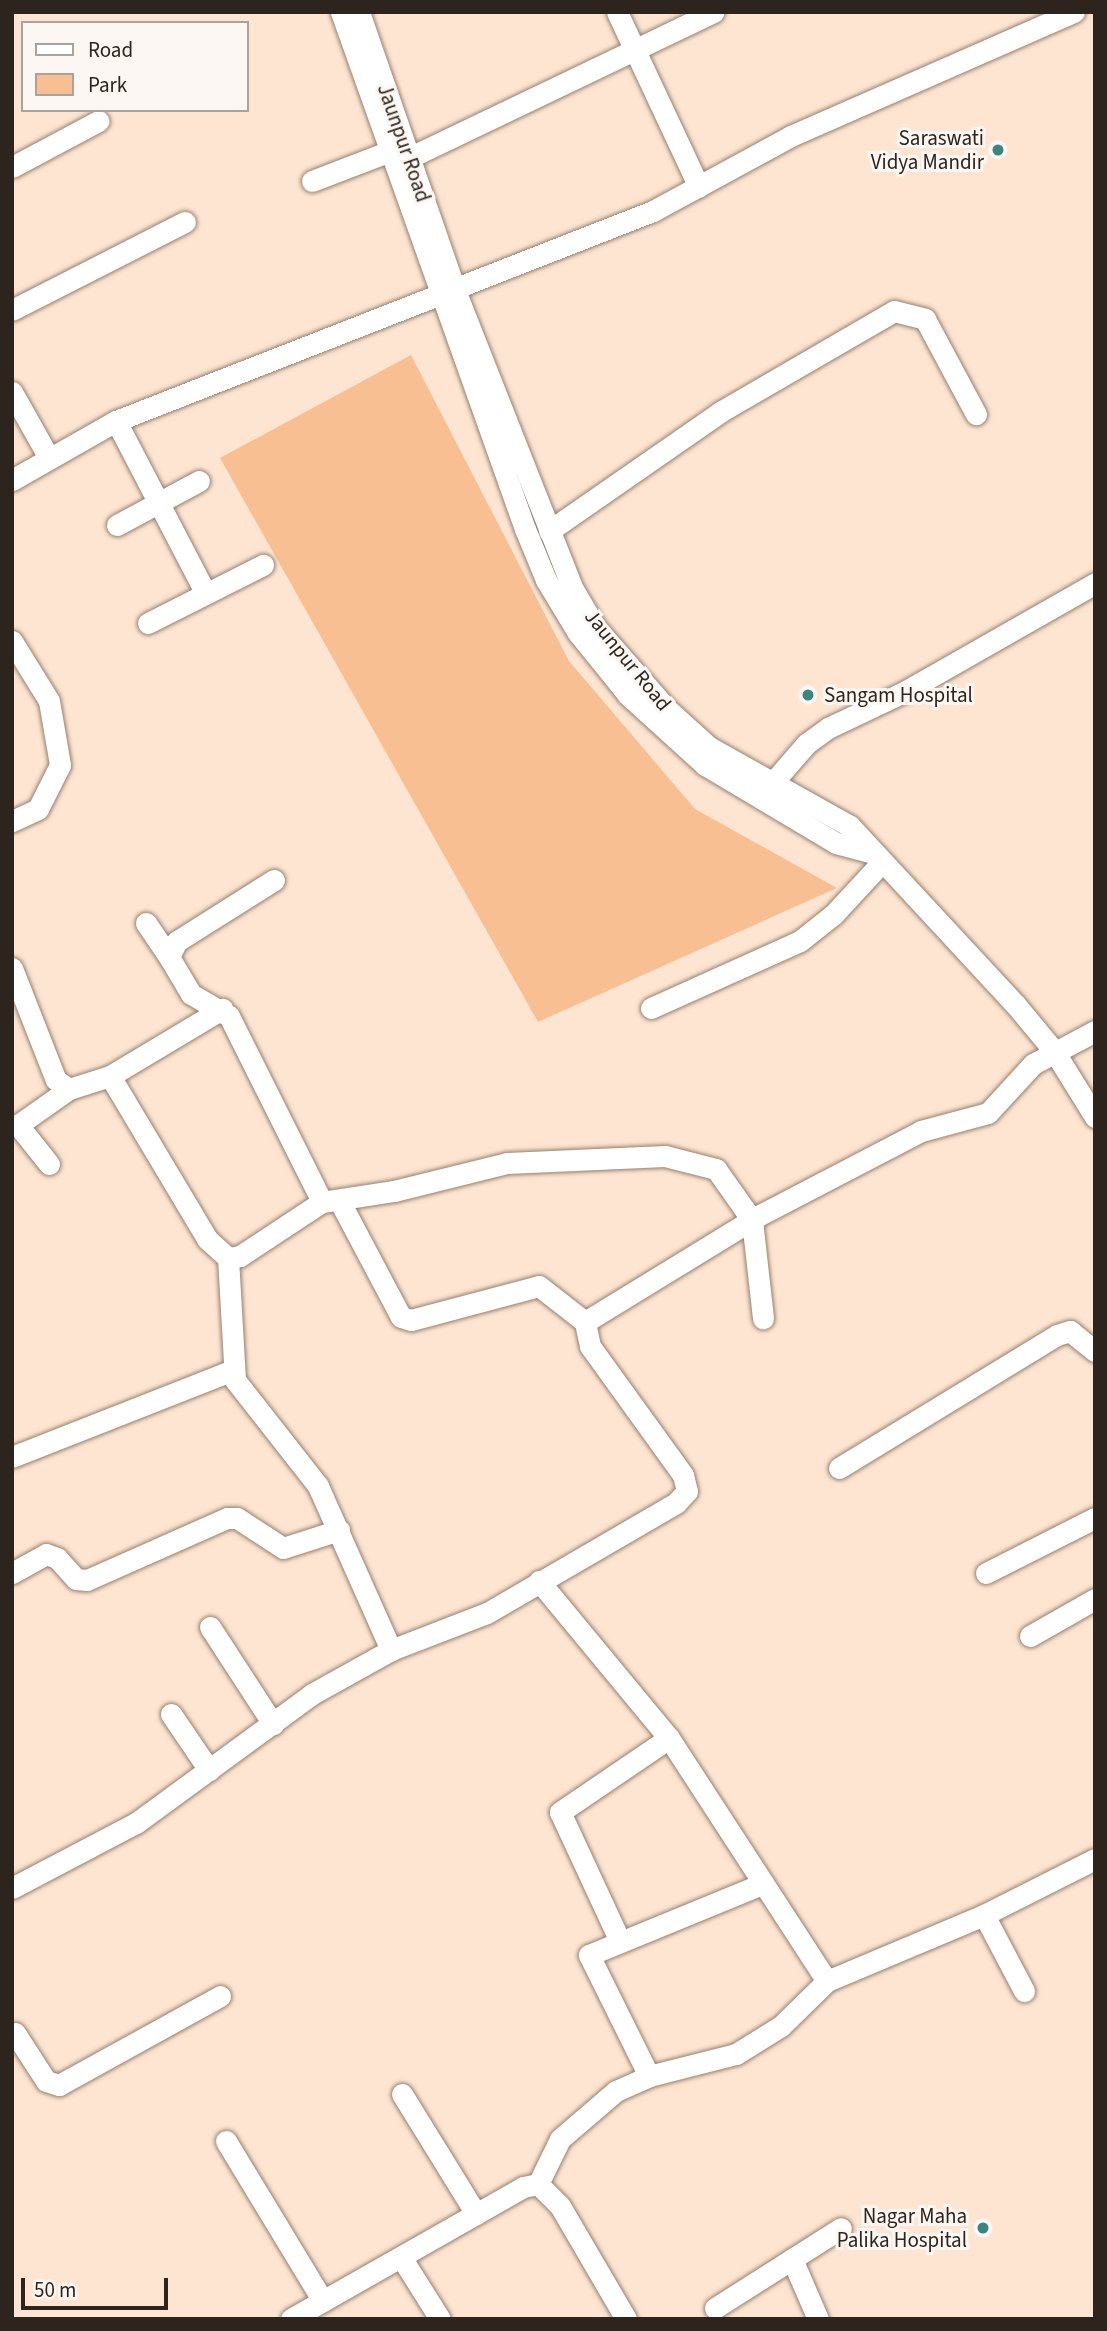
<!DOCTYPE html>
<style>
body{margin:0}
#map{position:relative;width:1107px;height:2331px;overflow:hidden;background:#fee5d2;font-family:"Source Sans 3",sans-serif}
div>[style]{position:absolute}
.green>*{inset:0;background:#f7bf92}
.roads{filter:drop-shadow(0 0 2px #96806e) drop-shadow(0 0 2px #96806e)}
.minor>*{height:21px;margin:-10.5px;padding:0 10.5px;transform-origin:10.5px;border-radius:10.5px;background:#fff}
.dots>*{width:19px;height:19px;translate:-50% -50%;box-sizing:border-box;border:4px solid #fcf7f3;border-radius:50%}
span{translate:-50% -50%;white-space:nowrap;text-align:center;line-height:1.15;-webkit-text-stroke:6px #fcf7f3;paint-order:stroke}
.poi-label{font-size:21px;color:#2d241d}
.right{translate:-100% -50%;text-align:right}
.left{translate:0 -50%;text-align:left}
.street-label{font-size:21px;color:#2d241d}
.frame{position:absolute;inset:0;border:14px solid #2d241d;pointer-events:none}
.legend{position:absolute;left:21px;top:21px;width:228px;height:91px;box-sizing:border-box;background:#fcf7f3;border:2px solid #a9a39d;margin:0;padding:9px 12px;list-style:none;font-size:21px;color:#2d241d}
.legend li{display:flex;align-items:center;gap:14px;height:35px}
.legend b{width:35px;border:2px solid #a9a39d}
.scale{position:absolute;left:21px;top:2278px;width:147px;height:32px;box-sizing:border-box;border:4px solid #2d241d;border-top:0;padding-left:9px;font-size:21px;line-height:24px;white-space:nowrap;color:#2d241d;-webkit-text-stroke:5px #fcf7f3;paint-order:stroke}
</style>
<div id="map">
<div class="green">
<i style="clip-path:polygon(411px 355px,569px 661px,695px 809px,837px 888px,538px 1022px,220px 458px)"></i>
</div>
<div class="roads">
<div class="minor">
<i style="left:341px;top:12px;width:549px;rotate:70.41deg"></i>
<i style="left:525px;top:529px;width:55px;rotate:67.6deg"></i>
<i style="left:546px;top:580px;width:62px;rotate:58.9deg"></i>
<i style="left:578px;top:633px;width:80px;rotate:51.1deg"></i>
<i style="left:628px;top:695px;width:104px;rotate:42.3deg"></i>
<i style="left:705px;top:765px;width:152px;rotate:30.8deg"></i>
<i style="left:836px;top:843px;width:39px;rotate:15deg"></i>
<i style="left:359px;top:12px;width:294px;rotate:70.9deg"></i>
<i style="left:455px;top:290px;width:321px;rotate:68.5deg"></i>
<i style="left:573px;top:589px;width:45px;rotate:59.5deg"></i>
<i style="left:596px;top:628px;width:108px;rotate:48.8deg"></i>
<i style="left:667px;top:709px;width:57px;rotate:42.1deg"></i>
<i style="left:709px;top:747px;width:162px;rotate:29.3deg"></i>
<i style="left:850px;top:826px;width:243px;rotate:47.2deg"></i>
<i style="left:1015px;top:1004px;width:61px;rotate:50.3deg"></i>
<i style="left:1054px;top:1051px;width:78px;rotate:58.2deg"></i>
<i style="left:617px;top:12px;width:193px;rotate:64.9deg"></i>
<i style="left:396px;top:164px;width:352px;rotate:-25.6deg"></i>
<i style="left:12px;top:167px;width:98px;rotate:-28.1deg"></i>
<i style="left:312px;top:181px;width:84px;rotate:-21deg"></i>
<i style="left:12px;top:310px;width:194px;rotate:-27deg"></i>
<i style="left:12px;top:392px;width:76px;rotate:60.7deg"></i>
<i style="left:116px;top:421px;width:193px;rotate:62.5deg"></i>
<i style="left:12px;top:480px;width:120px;rotate:-29.6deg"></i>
<i style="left:116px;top:421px;width:577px;rotate:-21.36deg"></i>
<i style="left:653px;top:211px;width:157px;rotate:-28.5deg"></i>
<i style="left:791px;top:136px;width:309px;rotate:-23.7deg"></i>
<i style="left:117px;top:525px;width:93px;rotate:-28.2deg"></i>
<i style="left:549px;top:531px;width:208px;rotate:-34.8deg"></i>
<i style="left:720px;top:412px;width:201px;rotate:-30.1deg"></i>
<i style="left:894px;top:311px;width:32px;rotate:14deg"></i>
<i style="left:925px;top:319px;width:108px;rotate:61.8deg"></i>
<i style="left:148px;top:623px;width:129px;rotate:-26.8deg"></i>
<i style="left:12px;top:641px;width:70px;rotate:58.3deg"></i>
<i style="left:49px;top:701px;width:65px;rotate:80.2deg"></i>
<i style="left:60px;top:765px;width:49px;rotate:116.6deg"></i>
<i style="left:38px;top:809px;width:29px;rotate:155deg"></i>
<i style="left:762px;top:795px;width:67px;rotate:-49.2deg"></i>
<i style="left:806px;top:744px;width:27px;rotate:-36deg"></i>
<i style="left:828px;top:728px;width:86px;rotate:-25.4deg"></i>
<i style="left:906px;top:691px;width:218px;rotate:-29.7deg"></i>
<i style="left:274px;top:880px;width:115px;rotate:147.8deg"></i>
<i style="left:177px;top:941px;width:18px;rotate:117deg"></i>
<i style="left:169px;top:957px;width:43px;rotate:59.3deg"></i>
<i style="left:191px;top:994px;width:44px;rotate:30.1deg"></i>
<i style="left:229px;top:1016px;width:208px;rotate:63.4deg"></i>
<i style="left:146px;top:923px;width:41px;rotate:55.9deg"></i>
<i style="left:12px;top:968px;width:120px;rotate:68.6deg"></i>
<i style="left:56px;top:1080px;width:16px;rotate:35deg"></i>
<i style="left:69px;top:1089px;width:43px;rotate:-17.6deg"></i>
<i style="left:110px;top:1076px;width:190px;rotate:59.2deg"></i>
<i style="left:207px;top:1239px;width:28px;rotate:42deg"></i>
<i style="left:228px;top:1258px;width:12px;rotate:-9deg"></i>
<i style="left:240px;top:1256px;width:98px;rotate:-33.4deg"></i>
<i style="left:322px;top:1202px;width:73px;rotate:-8.7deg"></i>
<i style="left:394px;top:1191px;width:116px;rotate:-13.9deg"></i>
<i style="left:507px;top:1163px;width:158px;rotate:-2.5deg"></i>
<i style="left:665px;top:1156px;width:53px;rotate:14.3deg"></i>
<i style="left:716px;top:1169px;width:62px;rotate:54.8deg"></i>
<i style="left:752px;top:1220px;width:99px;rotate:83.6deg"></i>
<i style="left:651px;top:1008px;width:163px;rotate:-24.2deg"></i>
<i style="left:800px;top:941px;width:43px;rotate:-38.5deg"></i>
<i style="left:834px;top:914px;width:71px;rotate:-47.3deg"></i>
<i style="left:110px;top:1076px;width:131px;rotate:-30.9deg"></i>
<i style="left:49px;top:1164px;width:50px;rotate:-128.5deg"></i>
<i style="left:18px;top:1125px;width:62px;rotate:-35.2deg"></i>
<i style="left:339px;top:1200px;width:132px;rotate:62.1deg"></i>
<i style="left:401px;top:1317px;width:10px;rotate:17deg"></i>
<i style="left:411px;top:1320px;width:132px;rotate:-14.9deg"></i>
<i style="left:539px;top:1286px;width:58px;rotate:38deg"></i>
<i style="left:228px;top:1258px;width:122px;rotate:86.7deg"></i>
<i style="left:235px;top:1380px;width:135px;rotate:51.9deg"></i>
<i style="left:318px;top:1486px;width:180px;rotate:66deg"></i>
<i style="left:12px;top:1457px;width:238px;rotate:-21.5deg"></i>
<i style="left:839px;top:1468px;width:255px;rotate:-31.4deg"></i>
<i style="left:1057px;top:1335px;width:14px;rotate:-17deg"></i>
<i style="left:1070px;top:1331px;width:32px;rotate:39deg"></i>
<i style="left:12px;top:1573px;width:39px;rotate:-29deg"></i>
<i style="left:46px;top:1554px;width:12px;rotate:20deg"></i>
<i style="left:57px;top:1558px;width:28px;rotate:48deg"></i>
<i style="left:76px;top:1579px;width:11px;rotate:5deg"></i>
<i style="left:87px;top:1580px;width:153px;rotate:-23.9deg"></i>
<i style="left:227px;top:1518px;width:10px"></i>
<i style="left:237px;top:1518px;width:55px;rotate:33.1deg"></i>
<i style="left:283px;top:1548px;width:59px;rotate:-17.8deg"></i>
<i style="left:986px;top:1573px;width:122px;rotate:-26.8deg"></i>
<i style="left:539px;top:1581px;width:204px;rotate:50.4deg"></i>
<i style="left:669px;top:1738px;width:132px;rotate:145.8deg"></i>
<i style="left:560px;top:1812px;width:140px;rotate:65.1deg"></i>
<i style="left:210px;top:1627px;width:116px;rotate:57deg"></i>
<i style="left:1030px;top:1636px;width:75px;rotate:-29.6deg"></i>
<i style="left:171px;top:1714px;width:68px;rotate:55.8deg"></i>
<i style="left:669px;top:1738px;width:290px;rotate:57deg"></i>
<i style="left:12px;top:1888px;width:140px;rotate:-27.7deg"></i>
<i style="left:136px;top:1823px;width:218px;rotate:-36.2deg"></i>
<i style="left:312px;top:1694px;width:90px;rotate:-29.1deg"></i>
<i style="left:391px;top:1650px;width:103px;rotate:-21.1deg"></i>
<i style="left:487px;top:1613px;width:219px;rotate:-30.2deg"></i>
<i style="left:676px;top:1503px;width:16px;rotate:-47deg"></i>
<i style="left:687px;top:1491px;width:16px;rotate:-104deg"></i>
<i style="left:683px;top:1475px;width:159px;rotate:-125.8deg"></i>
<i style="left:590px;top:1346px;width:25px;rotate:-102deg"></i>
<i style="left:585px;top:1322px;width:203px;rotate:-31.5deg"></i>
<i style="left:758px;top:1216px;width:184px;rotate:-27.5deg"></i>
<i style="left:921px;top:1131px;width:69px;rotate:-15deg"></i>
<i style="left:988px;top:1113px;width:67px;rotate:-47.4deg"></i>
<i style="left:1033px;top:1064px;width:70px;rotate:-28deg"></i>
<i style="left:984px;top:1915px;width:86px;rotate:62.2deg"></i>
<i style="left:15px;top:2033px;width:57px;rotate:57.1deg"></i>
<i style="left:46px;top:2081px;width:14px;rotate:17deg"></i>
<i style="left:59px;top:2085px;width:184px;rotate:-28.9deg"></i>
<i style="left:649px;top:2076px;width:135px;rotate:-116.4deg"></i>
<i style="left:589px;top:1955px;width:185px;rotate:-22.3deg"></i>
<i style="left:402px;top:2094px;width:141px;rotate:58.3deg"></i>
<i style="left:226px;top:2141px;width:187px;rotate:58.8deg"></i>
<i style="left:538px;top:2184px;width:50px;rotate:-63.9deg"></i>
<i style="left:560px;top:2139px;width:74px;rotate:-40.6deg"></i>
<i style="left:616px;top:2091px;width:36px;rotate:-24deg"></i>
<i style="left:649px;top:2076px;width:90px;rotate:-14.2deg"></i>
<i style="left:736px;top:2054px;width:53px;rotate:-31.9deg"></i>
<i style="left:781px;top:2026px;width:64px;rotate:-44.4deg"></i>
<i style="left:827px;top:1981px;width:170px;rotate:-22.8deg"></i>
<i style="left:984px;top:1915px;width:124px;rotate:-26.8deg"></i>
<i style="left:401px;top:2257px;width:73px;rotate:57.8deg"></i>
<i style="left:792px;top:2259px;width:65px;rotate:66.6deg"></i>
<i style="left:715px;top:2308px;width:149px;rotate:-32.4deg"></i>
<i style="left:291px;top:2319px;width:267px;rotate:-29.6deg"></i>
<i style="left:523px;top:2187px;width:15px;rotate:-11deg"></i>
<i style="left:538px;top:2184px;width:31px;rotate:45deg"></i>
<i style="left:560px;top:2206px;width:131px;rotate:59.7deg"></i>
</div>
</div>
<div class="dots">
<i style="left:998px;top:150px;background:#3d8581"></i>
<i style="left:808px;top:695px;background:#3d8581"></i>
<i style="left:983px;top:2228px;background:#3d8581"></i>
</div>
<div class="poi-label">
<span class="right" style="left:984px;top:150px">Saraswati<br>Vidya Mandir</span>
<span class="left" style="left:824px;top:695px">Sangam Hospital</span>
<span class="right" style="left:967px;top:2228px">Nagar Maha<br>Palika Hospital</span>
</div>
<div class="street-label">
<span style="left:404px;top:143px;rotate:71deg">Jaunpur Road</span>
<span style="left:628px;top:660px;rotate:51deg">Jaunpur Road</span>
</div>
<div class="frame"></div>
<ul class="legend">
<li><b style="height:9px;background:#fff"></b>Road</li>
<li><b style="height:19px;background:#f7bf92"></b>Park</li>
</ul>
<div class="scale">50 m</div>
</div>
